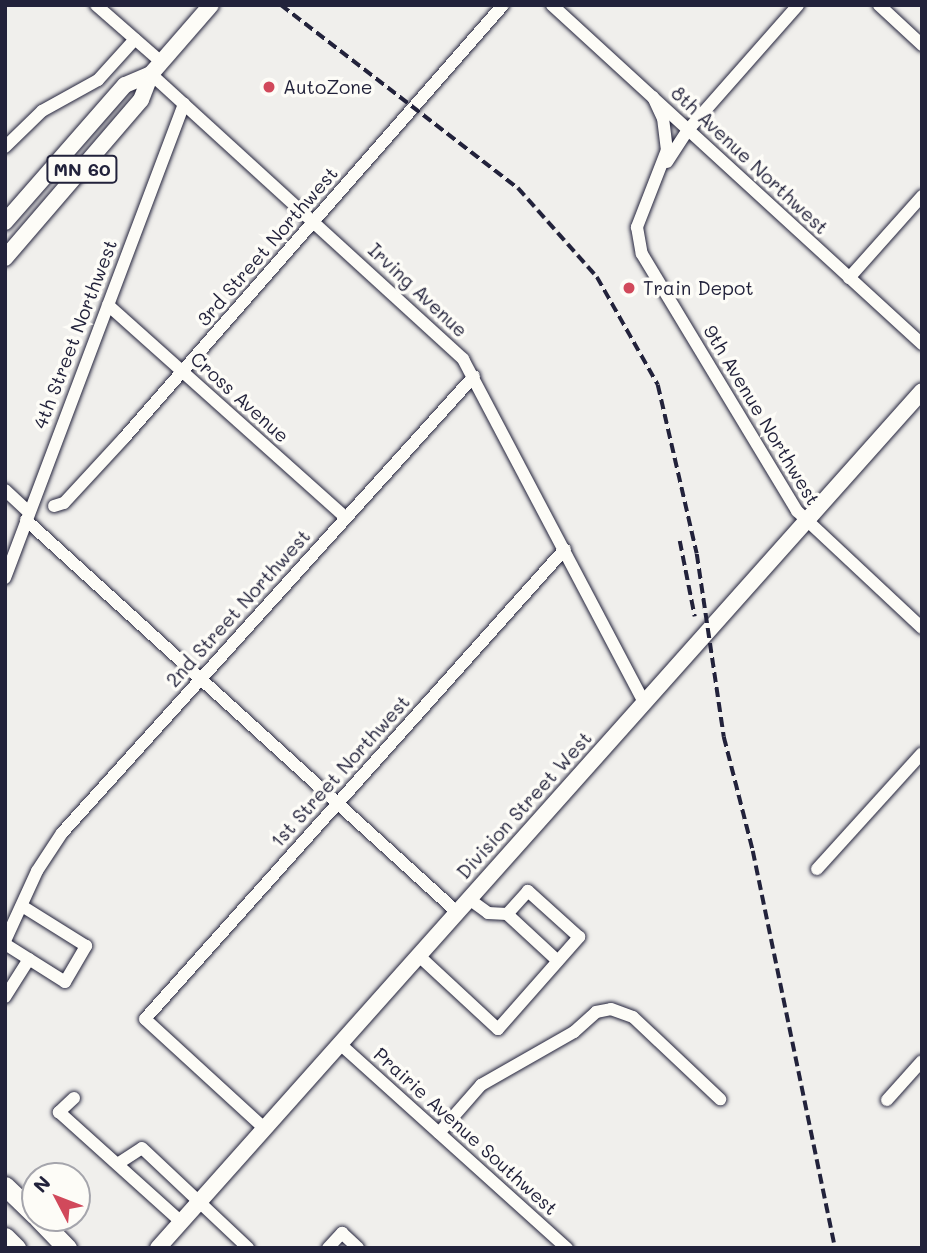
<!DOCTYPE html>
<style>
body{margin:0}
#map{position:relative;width:927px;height:1253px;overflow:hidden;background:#f0efec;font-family:Mali,sans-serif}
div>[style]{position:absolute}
.roads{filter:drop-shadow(0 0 2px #22223b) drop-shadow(0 0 2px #22223b)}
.minor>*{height:12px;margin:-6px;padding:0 6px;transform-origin:6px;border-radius:6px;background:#fdfcf7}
.major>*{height:16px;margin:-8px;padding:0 8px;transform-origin:8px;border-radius:8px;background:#fdfcf7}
.highway>*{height:19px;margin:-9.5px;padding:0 9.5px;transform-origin:9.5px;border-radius:9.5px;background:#fdfcf7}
.rail>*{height:3.5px;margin-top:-1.75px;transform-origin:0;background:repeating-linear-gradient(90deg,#22223b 0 10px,transparent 0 15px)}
.dots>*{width:19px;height:19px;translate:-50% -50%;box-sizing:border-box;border:4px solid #fdfcf7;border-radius:50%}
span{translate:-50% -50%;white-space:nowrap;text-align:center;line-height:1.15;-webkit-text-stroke:7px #fdfcf7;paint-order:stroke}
.shield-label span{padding:2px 5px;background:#fdfcf7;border:2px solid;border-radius:5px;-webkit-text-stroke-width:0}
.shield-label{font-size:18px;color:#22223b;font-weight:700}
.poi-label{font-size:19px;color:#22223b}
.left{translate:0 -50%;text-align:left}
.street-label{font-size:19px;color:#22223b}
.frame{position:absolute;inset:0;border:7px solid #22223b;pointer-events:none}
.north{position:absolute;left:21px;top:1162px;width:70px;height:70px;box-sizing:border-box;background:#fdfcf7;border:2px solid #a5a5ac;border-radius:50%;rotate:312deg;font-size:19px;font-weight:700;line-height:28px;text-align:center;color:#22223b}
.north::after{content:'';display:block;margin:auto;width:24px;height:32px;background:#d1495b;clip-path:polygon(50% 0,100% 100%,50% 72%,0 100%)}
</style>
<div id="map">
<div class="roads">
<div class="minor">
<i style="left:96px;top:5px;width:86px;rotate:41.2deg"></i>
<i style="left:552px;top:5px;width:502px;rotate:42.5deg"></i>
<i style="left:879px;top:5px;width:59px;rotate:42.9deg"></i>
<i style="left:151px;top:74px;width:423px;rotate:42.4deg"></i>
<i style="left:463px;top:359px;width:389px;rotate:62.2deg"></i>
<i style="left:653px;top:97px;width:23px;rotate:65deg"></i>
<i style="left:663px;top:118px;width:32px;rotate:83deg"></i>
<i style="left:667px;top:150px;width:83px;rotate:111.3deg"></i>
<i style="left:637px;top:227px;width:27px;rotate:80deg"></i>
<i style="left:642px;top:254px;width:300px;rotate:58.9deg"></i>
<i style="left:797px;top:511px;width:171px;rotate:43.1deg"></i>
<i style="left:5px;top:147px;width:52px;rotate:-44.2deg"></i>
<i style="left:42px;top:111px;width:64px;rotate:-29deg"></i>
<i style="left:98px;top:80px;width:55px;rotate:-47.9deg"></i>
<i style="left:667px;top:162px;width:37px;rotate:-57deg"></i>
<i style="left:687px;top:131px;width:168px;rotate:-48.6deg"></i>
<i style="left:849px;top:278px;width:110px;rotate:-48.3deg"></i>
<i style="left:108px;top:305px;width:318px;rotate:41.8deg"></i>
<i style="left:5px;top:490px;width:33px;rotate:43deg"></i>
<i style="left:54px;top:506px;width:10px;rotate:-17deg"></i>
<i style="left:64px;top:503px;width:88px;rotate:-47.3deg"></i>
<i style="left:124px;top:438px;width:575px;rotate:-48.8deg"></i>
<i style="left:26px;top:520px;width:583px;rotate:42.29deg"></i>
<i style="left:5px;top:578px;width:507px;rotate:-69.31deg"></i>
<i style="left:817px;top:869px;width:156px;rotate:-47.8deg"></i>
<i style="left:469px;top:899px;width:24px;rotate:36deg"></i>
<i style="left:488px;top:913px;width:19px;rotate:3deg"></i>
<i style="left:507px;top:914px;width:69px;rotate:42.7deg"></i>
<i style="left:5px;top:941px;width:77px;rotate:-65.4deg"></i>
<i style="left:37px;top:871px;width:45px;rotate:-56.7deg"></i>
<i style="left:62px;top:833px;width:615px;rotate:-47.96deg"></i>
<i style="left:5px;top:944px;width:71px;rotate:32.3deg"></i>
<i style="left:65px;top:982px;width:42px;rotate:-59.7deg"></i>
<i style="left:86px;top:946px;width:75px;rotate:-148deg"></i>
<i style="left:418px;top:955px;width:109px;rotate:42.8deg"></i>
<i style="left:498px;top:1029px;width:123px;rotate:-48.6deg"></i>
<i style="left:579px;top:937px;width:69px;rotate:-138deg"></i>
<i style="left:528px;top:891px;width:31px;rotate:132deg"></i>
<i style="left:5px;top:997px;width:45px;rotate:-57.7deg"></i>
<i style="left:339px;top:1043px;width:307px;rotate:42deg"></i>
<i style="left:74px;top:1098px;width:21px;rotate:137deg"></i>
<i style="left:59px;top:1112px;width:163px;rotate:42deg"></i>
<i style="left:887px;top:1100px;width:52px;rotate:-48.1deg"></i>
<i style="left:264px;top:1128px;width:161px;rotate:-137.5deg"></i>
<i style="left:145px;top:1019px;width:630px;rotate:-48.22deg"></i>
<i style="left:439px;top:1133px;width:64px;rotate:-48.8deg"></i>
<i style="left:481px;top:1085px;width:107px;rotate:-29.7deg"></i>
<i style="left:574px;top:1032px;width:30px;rotate:-42deg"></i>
<i style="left:596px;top:1012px;width:15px;rotate:-11deg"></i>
<i style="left:611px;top:1009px;width:23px;rotate:20deg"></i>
<i style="left:633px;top:1017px;width:120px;rotate:43.3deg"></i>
<i style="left:119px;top:1163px;width:27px;rotate:-33deg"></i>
<i style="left:142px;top:1148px;width:146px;rotate:43.3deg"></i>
<i style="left:328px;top:1248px;width:21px;rotate:-47deg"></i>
<i style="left:342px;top:1233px;width:22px;rotate:43deg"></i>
</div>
<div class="major">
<i style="left:5px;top:222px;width:182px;rotate:-48.8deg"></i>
<i style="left:125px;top:85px;width:28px;rotate:-23deg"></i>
<i style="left:5px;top:258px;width:208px;rotate:-49.3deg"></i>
<i style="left:141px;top:100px;width:28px;rotate:-69deg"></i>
<i style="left:151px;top:74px;width:91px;rotate:-49deg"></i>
<i style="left:158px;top:1248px;width:1148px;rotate:-48.28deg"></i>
</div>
<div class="highway">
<i style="left:5px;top:1186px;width:42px;rotate:44deg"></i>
<i style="left:38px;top:1218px;width:42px;rotate:46deg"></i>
<i style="left:5px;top:1237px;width:16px;rotate:45deg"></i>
</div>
</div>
<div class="rail">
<i style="left:281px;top:5px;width:299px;rotate:37.7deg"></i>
<i style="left:518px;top:188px;width:119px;rotate:48.4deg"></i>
<i style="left:597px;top:277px;width:124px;rotate:60.5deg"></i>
<i style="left:658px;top:385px;width:173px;rotate:77deg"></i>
<i style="left:697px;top:554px;width:185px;rotate:81.6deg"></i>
<i style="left:724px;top:737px;width:118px;rotate:75.7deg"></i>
<i style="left:753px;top:851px;width:405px;rotate:78.3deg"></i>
<i style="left:680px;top:541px;width:77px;rotate:78.8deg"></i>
</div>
<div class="dots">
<i style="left:269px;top:87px;background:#d1495b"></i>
<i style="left:629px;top:288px;background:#d1495b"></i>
</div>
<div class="shield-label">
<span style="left:82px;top:169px">MN 60</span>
</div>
<div class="poi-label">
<span class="left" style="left:283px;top:87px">AutoZone</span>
<span class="left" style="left:643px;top:288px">Train Depot</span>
</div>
<div class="street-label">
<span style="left:750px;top:160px;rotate:43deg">8th Avenue Northwest</span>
<span style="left:267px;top:246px;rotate:-49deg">3rd Street Northwest</span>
<span style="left:418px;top:290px;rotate:43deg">Irving Avenue</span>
<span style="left:75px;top:334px;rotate:-69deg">4th Street Northwest</span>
<span style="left:240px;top:397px;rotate:42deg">Cross Avenue</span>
<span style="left:762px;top:415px;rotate:59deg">9th Avenue Northwest</span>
<span style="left:238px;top:608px;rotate:-48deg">2nd Street Northwest</span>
<span style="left:340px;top:771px;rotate:-48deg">1st Street Northwest</span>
<span style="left:524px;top:805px;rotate:-48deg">Division Street West</span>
<span style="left:466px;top:1131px;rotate:42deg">Prairie Avenue Southwest</span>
</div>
<div class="frame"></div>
<div class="north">N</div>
</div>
